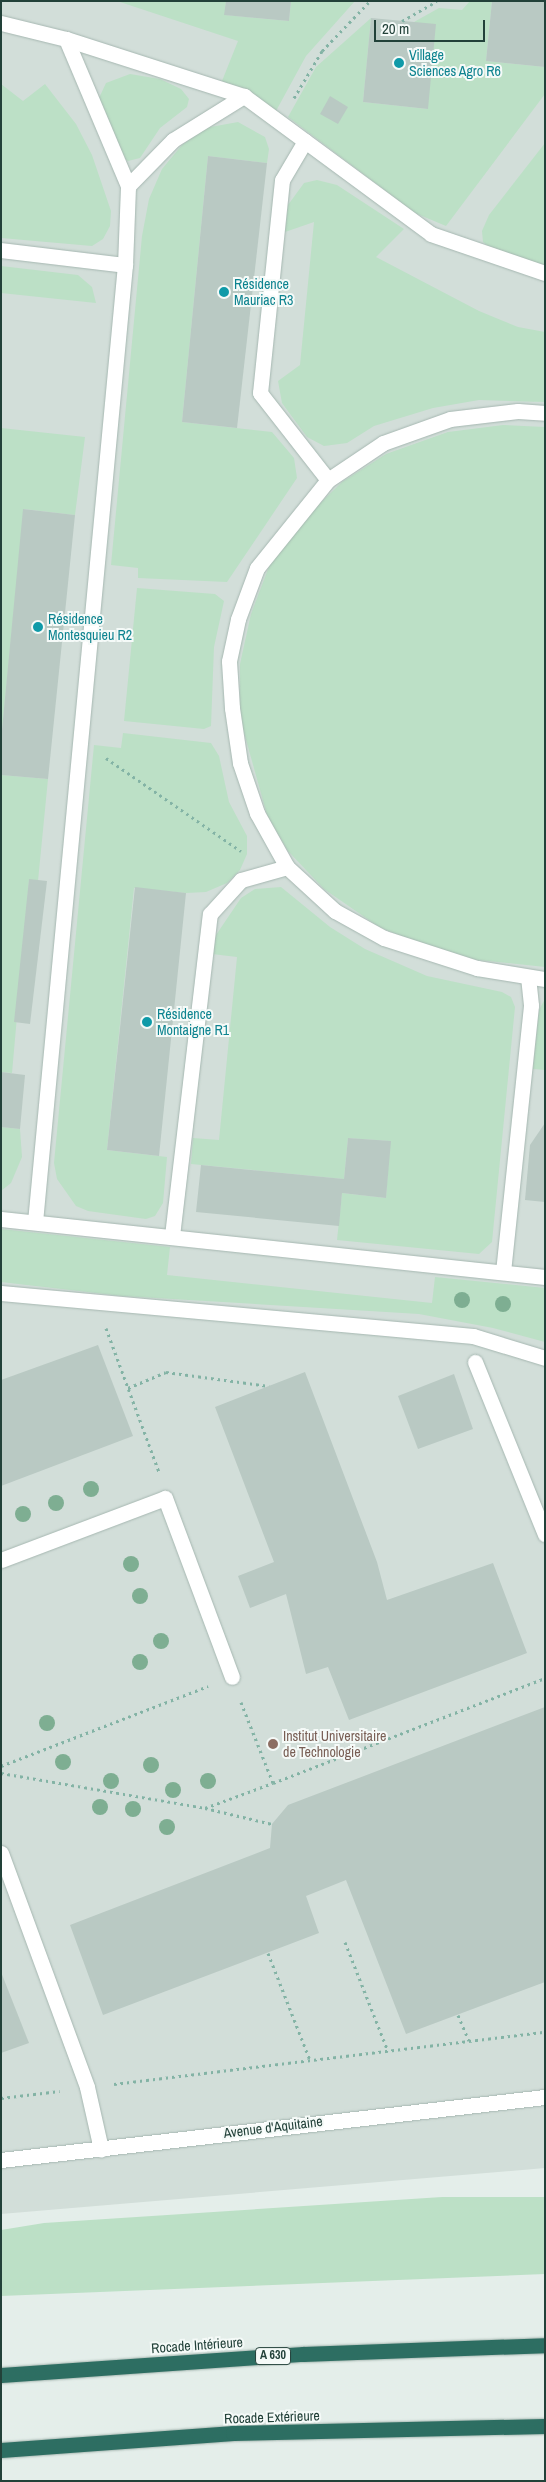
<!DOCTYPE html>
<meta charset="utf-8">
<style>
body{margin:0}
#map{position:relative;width:546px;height:2482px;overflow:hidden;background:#e4eeea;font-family:"Archivo Narrow",sans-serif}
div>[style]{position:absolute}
.built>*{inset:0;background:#d2ded9}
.green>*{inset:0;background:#bce0c6}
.building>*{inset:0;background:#b9c9c3}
.path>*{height:3px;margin-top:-1.5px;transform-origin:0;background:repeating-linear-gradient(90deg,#83b3a5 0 2.5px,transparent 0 6.5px)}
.roads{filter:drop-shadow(0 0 1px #a6b7b1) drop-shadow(0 0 1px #a6b7b1)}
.service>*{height:15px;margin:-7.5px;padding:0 7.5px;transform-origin:7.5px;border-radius:7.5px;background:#fff}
.minor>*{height:15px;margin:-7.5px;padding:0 7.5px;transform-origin:7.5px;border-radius:7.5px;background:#fff}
.motorway>*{height:15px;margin:-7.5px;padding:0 7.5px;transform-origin:7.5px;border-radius:7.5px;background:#2d6e62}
.trees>*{width:16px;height:16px;margin:-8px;border-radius:50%;background:#7eae92}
.dots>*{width:14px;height:14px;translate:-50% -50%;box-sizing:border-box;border:2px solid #f5faf8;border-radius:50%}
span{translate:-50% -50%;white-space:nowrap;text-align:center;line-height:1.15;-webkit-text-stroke:4px #f5faf8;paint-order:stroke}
.shield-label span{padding:1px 4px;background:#f5faf8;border:1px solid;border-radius:4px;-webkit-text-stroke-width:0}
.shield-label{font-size:12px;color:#224139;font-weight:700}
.culture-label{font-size:14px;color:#0d838f}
.left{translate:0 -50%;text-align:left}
.education-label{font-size:14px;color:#785e54}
.street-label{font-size:14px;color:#224139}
.frame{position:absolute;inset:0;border:2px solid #224139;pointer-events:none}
.scale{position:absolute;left:374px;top:20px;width:111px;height:22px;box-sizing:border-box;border:2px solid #224139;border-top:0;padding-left:6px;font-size:15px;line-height:18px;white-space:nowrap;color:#224139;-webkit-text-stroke:4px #f5faf8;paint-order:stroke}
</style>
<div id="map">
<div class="built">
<i style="clip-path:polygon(1px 1px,545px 1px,545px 2168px,1px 2214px)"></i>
</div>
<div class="green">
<i style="clip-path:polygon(117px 1px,226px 1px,225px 15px,289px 21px,291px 1px,355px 1px,306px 56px,276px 111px,222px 81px,238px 41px)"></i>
<i style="clip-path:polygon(470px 1px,492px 1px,486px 61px,545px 67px,545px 94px,446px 226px,415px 213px,288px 117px,316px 67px,371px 18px,363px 102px,428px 109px,414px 22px,439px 8px,462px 10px)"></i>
<i style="clip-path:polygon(130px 74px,160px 79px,181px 89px,189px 99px,187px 107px,160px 128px,140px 158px,128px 161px,119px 155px,100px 112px,99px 98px,106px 83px)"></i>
<i style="clip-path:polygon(1px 84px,23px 101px,45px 84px,76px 124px,92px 155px,111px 211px,110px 226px,103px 239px,92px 246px,1px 238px)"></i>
<i style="clip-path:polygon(238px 122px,265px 137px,269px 149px,267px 163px,208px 156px,182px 422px,272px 432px,294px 458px,297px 478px,227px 582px,138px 578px,138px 568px,111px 565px,142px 236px,149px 199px,162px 169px,182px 145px,205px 128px)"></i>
<i style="clip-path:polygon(545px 143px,545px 266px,489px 247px,483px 242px,482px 231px,489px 215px)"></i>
<i style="clip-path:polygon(317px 180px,337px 185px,404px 229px,376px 257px,479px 311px,518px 327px,545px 332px,545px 402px,479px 400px,433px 408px,374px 426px,347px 443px,324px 446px,307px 437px,282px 403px,278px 381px,300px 365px,314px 222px,285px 232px,288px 205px,304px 183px)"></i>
<i style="clip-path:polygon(1px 266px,78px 275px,92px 287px,96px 303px,1px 293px)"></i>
<i style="clip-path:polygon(503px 425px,545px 427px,545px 967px,469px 959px,423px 945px,379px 927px,324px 889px,288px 851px,267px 815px,240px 718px,240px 664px,251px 614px,270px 564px,305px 518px,342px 482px,386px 454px,448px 432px)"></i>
<i style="clip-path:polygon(1px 428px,85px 437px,75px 515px,24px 509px,1px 740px)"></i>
<i style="clip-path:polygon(137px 588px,215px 594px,224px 601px,214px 647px,211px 726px,204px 729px,124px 721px)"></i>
<i style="clip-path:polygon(123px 733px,211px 743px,219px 756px,229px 802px,247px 836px,247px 854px,240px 870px,227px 883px,206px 892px,186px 893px,134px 888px,107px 1150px,167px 1157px,163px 1203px,155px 1216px,146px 1219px,88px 1211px,76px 1206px,57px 1179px,54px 1163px,94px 745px,121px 748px)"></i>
<i style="clip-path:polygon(1px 775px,48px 779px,38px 881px,29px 880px,12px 1073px,1px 1072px)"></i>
<i style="clip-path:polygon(281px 887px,330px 927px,365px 949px,427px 976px,502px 992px,511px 997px,515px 1007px,492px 1242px,479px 1254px,337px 1240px,342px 1193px,386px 1198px,390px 1141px,348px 1138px,344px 1179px,191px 1164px,193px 1138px,219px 1140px,237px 957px,212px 954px,216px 935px,241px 898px,255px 889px)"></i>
<i style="clip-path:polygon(545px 999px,545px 1070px,533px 1069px,539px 1010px)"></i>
<i style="clip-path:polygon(1px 1127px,20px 1129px,22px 1157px,11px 1183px,1px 1191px)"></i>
<i style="clip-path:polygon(1px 1229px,170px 1247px,167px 1275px,432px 1303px,435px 1277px,545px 1288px,545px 1342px,493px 1328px,419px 1314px,122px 1296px,1px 1282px)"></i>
<i style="clip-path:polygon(442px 2197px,545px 2197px,545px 2274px,1px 2296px,1px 2230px,44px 2223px)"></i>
</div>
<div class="building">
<i style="clip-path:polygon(226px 1px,291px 1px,289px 21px,224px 15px)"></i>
<i style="clip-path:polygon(492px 1px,545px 1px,545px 67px,486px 61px)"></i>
<i style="clip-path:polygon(371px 18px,436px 24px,428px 109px,363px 102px)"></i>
<i style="clip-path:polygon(330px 96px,348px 107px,338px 124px,320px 114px)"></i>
<i style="clip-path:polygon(208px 156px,267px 163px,237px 428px,182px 422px)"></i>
<i style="clip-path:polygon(23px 509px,75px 515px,48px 779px,1px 775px,1px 740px)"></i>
<i style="clip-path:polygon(29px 879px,47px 881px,30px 1024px,14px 1022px)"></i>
<i style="clip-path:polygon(135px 887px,186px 893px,159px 1156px,107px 1150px)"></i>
<i style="clip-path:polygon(1px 1072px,25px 1075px,20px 1129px,1px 1127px)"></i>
<i style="clip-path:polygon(545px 1123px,545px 1202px,525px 1200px,530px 1145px)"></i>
<i style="clip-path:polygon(348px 1138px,391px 1141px,386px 1198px,342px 1193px,339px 1226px,196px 1212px,201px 1165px,344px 1179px)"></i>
<i style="clip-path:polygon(98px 1345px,133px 1436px,1px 1486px,1px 1380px)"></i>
<i style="clip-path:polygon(305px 1372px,377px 1562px,387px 1600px,493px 1563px,527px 1653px,349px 1720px,328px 1667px,306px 1674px,286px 1594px,250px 1608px,238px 1576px,274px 1562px,215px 1407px)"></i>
<i style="clip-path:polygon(454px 1374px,473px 1429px,418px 1449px,398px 1396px)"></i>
<i style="clip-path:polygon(545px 1707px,545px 1982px,406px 2034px,346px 1880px,306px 1896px,319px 1933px,103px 2015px,70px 1925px,270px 1848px,272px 1824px,288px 1805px)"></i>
<i style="clip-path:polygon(1px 1972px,29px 2043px,1px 2053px)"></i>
</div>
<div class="path">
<i style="left:402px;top:21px;width:40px;rotate:-29.7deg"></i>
<i style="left:294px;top:98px;width:55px;rotate:-59.2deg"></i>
<i style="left:322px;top:51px;width:69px;rotate:-46.2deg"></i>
<i style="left:106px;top:758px;width:164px;rotate:34.6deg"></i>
<i style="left:106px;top:1328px;width:153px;rotate:69.8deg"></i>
<i style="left:128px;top:1388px;width:41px;rotate:-22.8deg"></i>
<i style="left:166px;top:1372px;width:104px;rotate:7.7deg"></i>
<i style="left:1px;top:1766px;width:222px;rotate:-21.1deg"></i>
<i style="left:1px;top:1773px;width:207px;rotate:9.7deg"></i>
<i style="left:205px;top:1808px;width:72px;rotate:-20.2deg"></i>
<i style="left:273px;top:1783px;width:87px;rotate:-111.6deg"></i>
<i style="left:273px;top:1783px;width:292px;rotate:-21.1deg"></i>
<i style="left:205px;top:1808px;width:69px;rotate:13.4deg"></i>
<i style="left:345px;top:1942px;width:117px;rotate:68.5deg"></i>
<i style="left:268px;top:1953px;width:115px;rotate:68.6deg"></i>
<i style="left:458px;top:2015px;width:28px;rotate:67deg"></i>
<i style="left:114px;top:2084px;width:434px;rotate:-6.9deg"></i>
<i style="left:1px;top:2098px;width:59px;rotate:-6.8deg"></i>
</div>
<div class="roads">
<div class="service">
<i style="left:1px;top:23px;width:67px;rotate:13.8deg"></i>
<i style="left:66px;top:39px;width:187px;rotate:17.8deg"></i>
<i style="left:244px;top:96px;width:232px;rotate:36.4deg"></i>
<i style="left:431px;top:234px;width:120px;rotate:18.9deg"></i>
<i style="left:66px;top:39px;width:160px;rotate:67.1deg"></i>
<i style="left:305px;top:141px;width:45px;rotate:120.5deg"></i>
<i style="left:282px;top:180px;width:214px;rotate:95.9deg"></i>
<i style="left:260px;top:393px;width:110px;rotate:52deg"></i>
<i style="left:1px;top:250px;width:125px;rotate:6.9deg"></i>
<i style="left:287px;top:867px;width:62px;rotate:-119.1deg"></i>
<i style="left:257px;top:813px;width:53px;rotate:-108.8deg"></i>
<i style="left:240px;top:763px;width:56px;rotate:-98.3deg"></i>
<i style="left:232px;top:708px;width:47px;rotate:-93.7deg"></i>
<i style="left:229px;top:661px;width:43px;rotate:-77.9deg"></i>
<i style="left:238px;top:619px;width:54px;rotate:-69.6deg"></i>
<i style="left:257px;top:568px;width:113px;rotate:-51.1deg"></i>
<i style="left:328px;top:480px;width:66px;rotate:-33.9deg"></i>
<i style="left:383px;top:443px;width:71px;rotate:-19.7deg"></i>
<i style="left:450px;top:419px;width:68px;rotate:-6.7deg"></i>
<i style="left:518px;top:411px;width:27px;rotate:4deg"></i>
<i style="left:1px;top:1219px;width:547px;rotate:6.09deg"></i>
<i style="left:35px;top:1222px;width:961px;rotate:-84.63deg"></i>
<i style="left:125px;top:265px;width:79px;rotate:-87.8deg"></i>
<i style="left:128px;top:186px;width:64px;rotate:-45.6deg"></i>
<i style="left:173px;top:140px;width:84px;rotate:-31.8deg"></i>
<i style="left:172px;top:1236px;width:324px;rotate:-83.3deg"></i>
<i style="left:210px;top:914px;width:46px;rotate:-47.6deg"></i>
<i style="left:241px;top:880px;width:48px;rotate:-15.8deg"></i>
<i style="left:287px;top:867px;width:65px;rotate:42.5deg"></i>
<i style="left:335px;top:911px;width:56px;rotate:28.9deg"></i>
<i style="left:384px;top:938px;width:98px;rotate:17.9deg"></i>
<i style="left:477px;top:968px;width:69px;rotate:9.2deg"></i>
<i style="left:503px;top:1272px;width:268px;rotate:-84deg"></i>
<i style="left:531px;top:1005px;width:27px;rotate:-96deg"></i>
<i style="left:1px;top:1293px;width:474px;rotate:5.2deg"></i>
<i style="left:473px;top:1336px;width:75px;rotate:17deg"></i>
<i style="left:475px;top:1362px;width:186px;rotate:67.9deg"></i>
<i style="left:1px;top:1560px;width:175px;rotate:-20.7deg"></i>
<i style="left:165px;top:1498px;width:191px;rotate:69.5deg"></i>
<i style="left:1px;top:1853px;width:249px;rotate:69.8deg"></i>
<i style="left:87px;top:2087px;width:64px;rotate:77.3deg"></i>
</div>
<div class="minor">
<i style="left:1px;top:2160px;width:548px;rotate:-6.61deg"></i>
</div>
<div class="motorway">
<i style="left:1px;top:2375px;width:303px;rotate:-4deg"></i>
<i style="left:303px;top:2354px;width:242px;rotate:-2.1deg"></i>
<i style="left:1px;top:2450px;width:233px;rotate:-4.2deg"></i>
<i style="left:233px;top:2433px;width:312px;rotate:-1.3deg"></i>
</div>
</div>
<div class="trees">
<i style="left:462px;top:1300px"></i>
<i style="left:503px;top:1304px"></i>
<i style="left:91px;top:1489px"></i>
<i style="left:56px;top:1503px"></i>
<i style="left:23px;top:1514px"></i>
<i style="left:131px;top:1564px"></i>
<i style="left:140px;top:1596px"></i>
<i style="left:161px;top:1641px"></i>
<i style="left:140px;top:1662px"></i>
<i style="left:47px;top:1723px"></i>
<i style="left:63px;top:1762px"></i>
<i style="left:151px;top:1765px"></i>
<i style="left:111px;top:1781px"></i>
<i style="left:208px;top:1781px"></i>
<i style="left:173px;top:1790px"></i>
<i style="left:100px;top:1807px"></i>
<i style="left:133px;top:1809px"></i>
<i style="left:167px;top:1827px"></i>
</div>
<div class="dots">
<i style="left:399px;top:63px;background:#0f9aa8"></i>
<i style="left:224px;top:292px;background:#0f9aa8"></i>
<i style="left:38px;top:627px;background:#0f9aa8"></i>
<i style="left:147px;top:1022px;background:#0f9aa8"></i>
<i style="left:273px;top:1744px;background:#8d6e63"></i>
</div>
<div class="shield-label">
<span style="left:273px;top:2356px">A 630</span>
</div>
<div class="culture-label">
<span class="left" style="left:409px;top:63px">Village<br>Sciences Agro R6</span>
<span class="left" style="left:234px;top:292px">Résidence<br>Mauriac R3</span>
<span class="left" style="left:48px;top:627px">Résidence<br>Montesquieu R2</span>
<span class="left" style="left:157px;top:1022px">Résidence<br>Montaigne R1</span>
</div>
<div class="education-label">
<span class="left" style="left:283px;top:1744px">Institut Universitaire<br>de Technologie</span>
</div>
<div class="street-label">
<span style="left:273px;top:2127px;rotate:-7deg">Avenue d'Aquitaine</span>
<span style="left:197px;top:2345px;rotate:-4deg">Rocade Intérieure</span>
<span style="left:272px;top:2417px;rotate:-2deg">Rocade Extérieure</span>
</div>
<div class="frame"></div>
<div class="scale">20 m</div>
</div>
